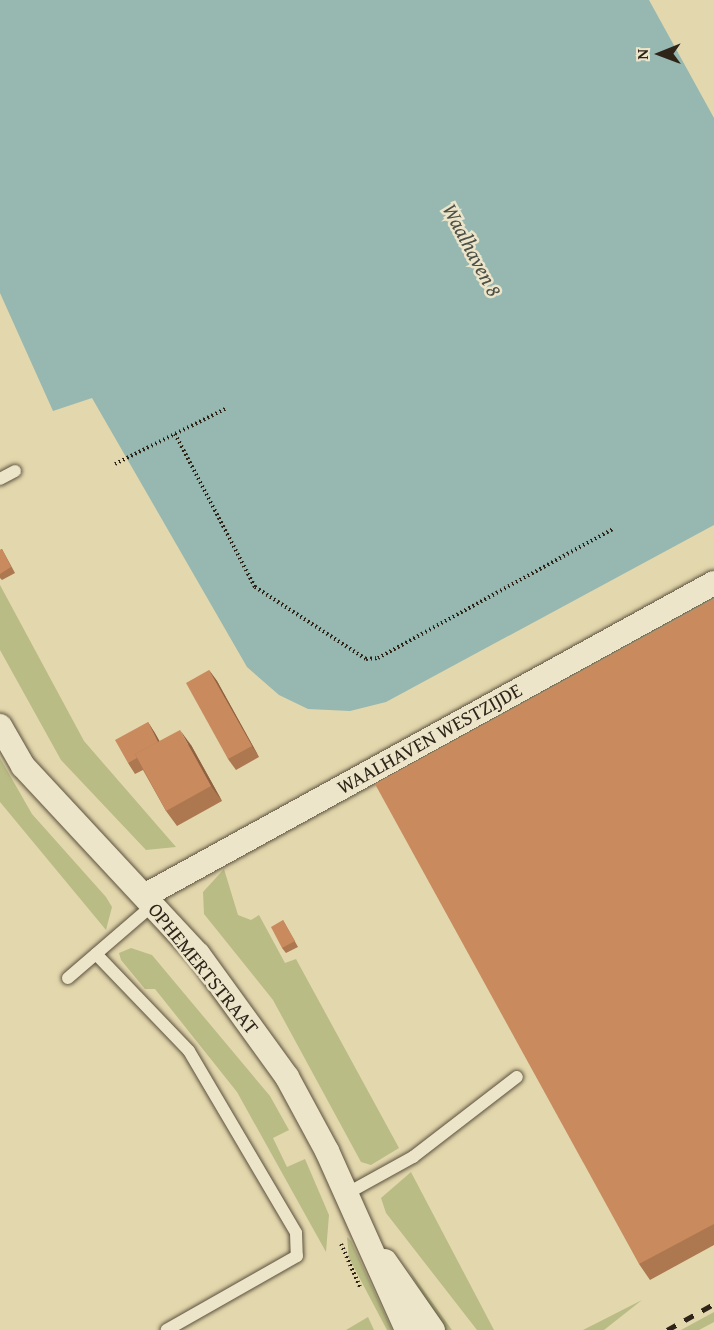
<!DOCTYPE html>
<style>
body{margin:0}
#map{position:relative;width:714px;height:1330px;overflow:hidden;background:#e3d7ad;font-family:"Gentium Book Plus",serif}
div>[style]{position:absolute}
.green>*{inset:0;background:#babc85}
.water>*{inset:0;background:#96b8b1}
.path>*{height:4px;margin-top:-2px;transform-origin:0;background:repeating-linear-gradient(90deg,#2e2418 0 1.5px,transparent 0 4.5px)}
.roads{filter:drop-shadow(0 0 2px #5b513d) drop-shadow(0 0 2px #5b513d)}
.lane>*{height:12px;margin:-6px;padding:0 6px;transform-origin:6px;border-radius:6px;background:#ede5ca}
.street>*{height:24px;margin:-12px;padding:0 12px;transform-origin:12px;border-radius:12px;background:#ede5ca}
.rail>*{height:4.5px;margin-top:-2.25px;transform-origin:0;background:repeating-linear-gradient(90deg,#2e2418 0 10px,transparent 0 20px)}
.wall>*{inset:0;background:#ad7750}
.shaded-wall>*{inset:0;background:#8d6141}
.building>*{inset:0;background:#c98a5d}
span{translate:-50% -50%;white-space:nowrap;text-align:center;line-height:1.15;-webkit-text-stroke:5px #ede5ca;paint-order:stroke}
.street-label{font-size:20px;color:#2e2418}
.water-label{font-size:21px;color:#4d5046;font-style:italic}
.north{position:absolute;left:630px;top:24px;width:60px;height:60px;-webkit-text-stroke:4px #ede5ca;paint-order:stroke;rotate:269deg;font-size:16px;font-weight:700;line-height:24px;text-align:center;color:#2e2418}
.north::after{content:'';display:block;margin:auto;width:21px;height:27px;background:#2e2418;clip-path:polygon(50% 0,100% 100%,50% 72%,0 100%)}
</style>
<div id="map">
<div class="green">
<i style="clip-path:polygon(0 585px,84px 741px,176px 847px,146px 850px,61px 760px,0 650px)"></i>
<i style="clip-path:polygon(0 758px,32px 814px,106px 897px,112px 907px,106px 930px,0 802px)"></i>
<i style="clip-path:polygon(224px 869px,238px 915px,251px 920px,259px 915px,285px 963px,296px 959px,399px 1148px,371px 1165px,361px 1162px,273px 1000px,204px 914px,203px 892px)"></i>
<i style="clip-path:polygon(131px 948px,152px 955px,270px 1096px,289px 1130px,273px 1138px,287px 1167px,305px 1159px,329px 1215px,326px 1252px,237px 1092px,155px 989px,145px 989px,121px 960px,119px 953px)"></i>
<i style="clip-path:polygon(411px 1172px,412px 1174px,494px 1330px,477px 1330px,386px 1213px,381px 1198px)"></i>
<i style="clip-path:polygon(347px 1237px,351px 1241px,392px 1330px,387px 1330px,349px 1258px)"></i>
<i style="clip-path:polygon(405px 1264px,452px 1330px,444px 1330px)"></i>
<i style="clip-path:polygon(642px 1300px,604px 1330px,583px 1330px)"></i>
<i style="clip-path:polygon(714px 1312px,714px 1322px,699px 1330px,681px 1330px)"></i>
<i style="clip-path:polygon(368px 1317px,374px 1330px,346px 1330px)"></i>
</div>
<div class="water">
<i style="clip-path:polygon(0 0,649px 0,714px 118px,714px 525px,386px 702px,350px 711px,308px 709px,279px 695px,247px 667px,92px 398px,53px 411px,0 293px)"></i>
</div>
<div class="path">
<i style="left:175px;top:434px;width:173px;rotate:62.4deg"></i>
<i style="left:255px;top:587px;width:132px;rotate:33deg"></i>
<i style="left:366px;top:659px;width:12px;rotate:-5deg"></i>
<i style="left:378px;top:658px;width:269px;rotate:-28.8deg"></i>
<i style="left:115px;top:464px;width:125px;rotate:-26.6deg"></i>
<i style="left:341px;top:1244px;width:47px;rotate:66.2deg"></i>
</div>
<div class="roads">
<div class="lane">
<i style="left:0;top:479px;width:17px;rotate:-28deg"></i>
<i style="left:96px;top:954px;width:134px;rotate:46.2deg"></i>
<i style="left:189px;top:1051px;width:211px;rotate:59.5deg"></i>
<i style="left:296px;top:1233px;width:23px;rotate:88deg"></i>
<i style="left:297px;top:1256px;width:150px;rotate:150.4deg"></i>
<i style="left:68px;top:978px;width:113px;rotate:-40.7deg"></i>
<i style="left:346px;top:1194px;width:77px;rotate:-28.9deg"></i>
<i style="left:413px;top:1157px;width:131px;rotate:-37.6deg"></i>
</div>
<div class="street">
<i style="left:0;top:726px;width:46px;rotate:60.1deg"></i>
<i style="left:23px;top:766px;width:257px;rotate:47.1deg"></i>
<i style="left:198px;top:954px;width:152px;rotate:54.1deg"></i>
<i style="left:287px;top:1077px;width:84px;rotate:61.6deg"></i>
<i style="left:327px;top:1151px;width:196px;rotate:65.9deg"></i>
<i style="left:146px;top:895px;width:648px;rotate:-28.78deg"></i>
<i style="left:385px;top:1261px;width:84px;rotate:55.2deg"></i>
</div>
</div>
<div class="rail">
<i style="left:667px;top:1330px;width:54px;rotate:-29deg"></i>
</div>
<div class="wall">
<i style="clip-path:polygon(2px 549px,15px 573px,2px 580px,0 578px,0 550px)"></i>
<i style="clip-path:polygon(714px 599px,714px 1245px,650px 1280px,639px 1264px)"></i>
<i style="clip-path:polygon(209px 670px,217px 681px,259px 757px,236px 770px,228px 759px)"></i>
<i style="clip-path:polygon(148px 722px,159px 741px,191px 745px,222px 801px,177px 826px,166px 811px,143px 770px,135px 774px,128px 763px)"></i>
<i style="clip-path:polygon(283px 920px,298px 947px,286px 953px,282px 948px)"></i>
</div>
<div class="shaded-wall">
<i style="clip-path:polygon(209px 670px,217px 681px,259px 757px,252px 746px)"></i>
<i style="clip-path:polygon(148px 722px,155px 733px,168px 756px,160px 746px)"></i>
<i style="clip-path:polygon(180px 730px,191px 745px,222px 801px,211px 786px)"></i>
</div>
<div class="building">
<i style="clip-path:polygon(2px 549px,11px 567px,0 574px,0 550px)"></i>
<i style="clip-path:polygon(714px 599px,714px 1224px,639px 1264px,375px 784px)"></i>
<i style="clip-path:polygon(209px 670px,252px 746px,228px 759px,186px 683px)"></i>
<i style="clip-path:polygon(148px 722px,158px 742px,135px 754px,137px 758px,128px 763px,115px 740px)"></i>
<i style="clip-path:polygon(180px 730px,211px 786px,166px 811px,135px 754px)"></i>
<i style="clip-path:polygon(283px 920px,295px 941px,282px 948px,271px 927px)"></i>
</div>
<div class="street-label">
<span style="left:429px;top:738px;rotate:-29deg">WAALHAVEN WESTZIJDE</span>
<span style="left:204px;top:968px;rotate:51deg">OPHEMERTSTRAAT</span>
</div>
<div class="water-label">
<span style="left:472px;top:250px;rotate:62deg">Waalhaven 8</span>
</div>
<div class="north">N</div>
</div>
